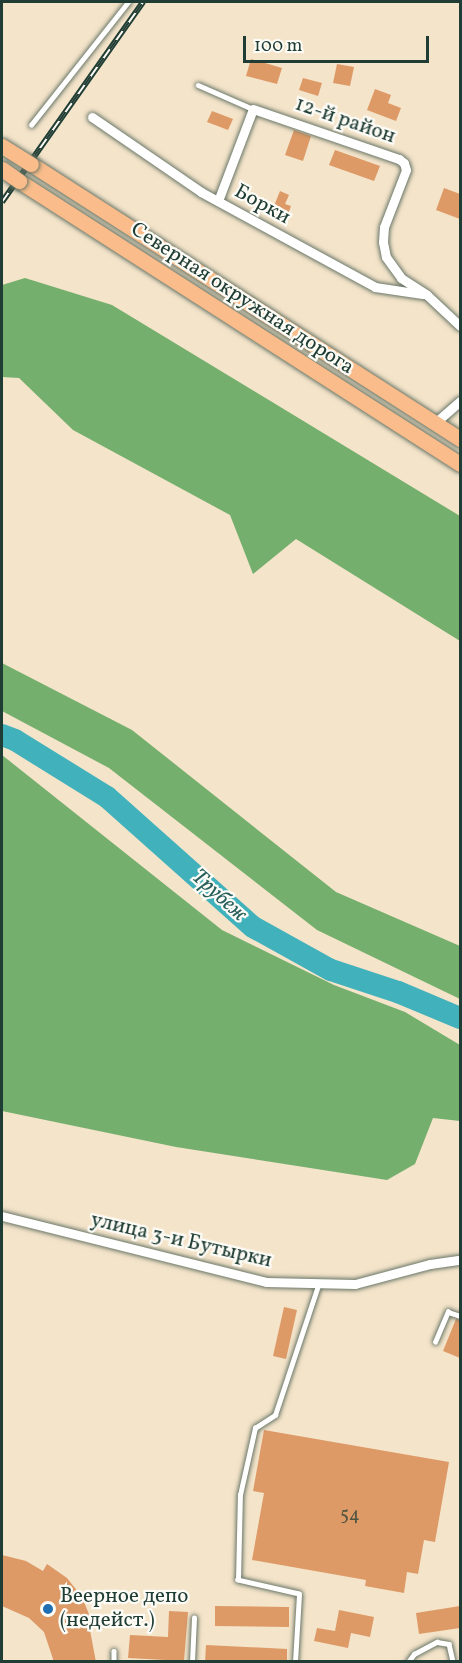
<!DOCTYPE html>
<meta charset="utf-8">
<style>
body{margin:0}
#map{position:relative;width:462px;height:1663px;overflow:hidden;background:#f4e4ca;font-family:Vollkorn,serif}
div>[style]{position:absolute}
.forest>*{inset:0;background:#75af6e}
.river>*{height:22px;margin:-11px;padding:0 11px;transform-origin:11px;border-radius:11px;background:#41b1bb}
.building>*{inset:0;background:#dd9a66}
.roads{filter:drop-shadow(0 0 2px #6a7768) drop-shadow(0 0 2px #6a7768)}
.service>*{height:4.5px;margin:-2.25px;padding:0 2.25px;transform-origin:2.25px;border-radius:2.25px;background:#fff}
.minor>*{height:9px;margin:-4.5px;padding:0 4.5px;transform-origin:4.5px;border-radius:4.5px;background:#fff}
.primary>*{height:15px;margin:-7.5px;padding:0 7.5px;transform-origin:7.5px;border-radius:7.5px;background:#f9bc8a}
.rail>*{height:6px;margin-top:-3px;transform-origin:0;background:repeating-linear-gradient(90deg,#fdfcf7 0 11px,#1f3d34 0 22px);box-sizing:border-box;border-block:2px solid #1f3d34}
.bridges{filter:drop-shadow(0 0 2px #6a7768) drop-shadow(0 0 2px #6a7768)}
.primary-bridge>*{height:15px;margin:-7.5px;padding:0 7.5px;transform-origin:7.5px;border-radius:7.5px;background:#f9bc8a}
.dots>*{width:16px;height:16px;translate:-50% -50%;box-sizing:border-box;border:3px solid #fdfcf7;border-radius:50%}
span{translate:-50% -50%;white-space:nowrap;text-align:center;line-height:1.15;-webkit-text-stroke:4.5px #fdfcf7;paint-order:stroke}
.number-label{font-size:18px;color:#4e5440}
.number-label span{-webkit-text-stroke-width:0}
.street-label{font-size:21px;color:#1f3d34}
.poi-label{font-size:21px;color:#1f3d34}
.left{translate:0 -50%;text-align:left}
.water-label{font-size:22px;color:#29605c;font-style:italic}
.frame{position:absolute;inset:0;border:3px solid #1f3d34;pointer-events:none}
.scale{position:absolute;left:243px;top:36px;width:186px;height:27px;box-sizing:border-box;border:3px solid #1f3d34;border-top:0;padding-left:8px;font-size:18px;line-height:21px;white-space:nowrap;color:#1f3d34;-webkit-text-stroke:4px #fdfcf7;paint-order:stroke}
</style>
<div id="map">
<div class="forest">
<i style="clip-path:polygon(25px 278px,112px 305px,460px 516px,460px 641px,296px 539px,253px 574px,230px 515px,73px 430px,19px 378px,2px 377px,2px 285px)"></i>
<i style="clip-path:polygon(2px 663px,132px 730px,336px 892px,460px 946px,460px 999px,317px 930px,109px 768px,2px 711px)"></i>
<i style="clip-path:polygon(2px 755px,222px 930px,334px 985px,405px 1012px,460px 1045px,460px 1121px,433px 1118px,415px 1164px,387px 1180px,176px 1147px,2px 1111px)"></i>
</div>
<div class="river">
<i style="left:2px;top:735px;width:14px;rotate:21deg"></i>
<i style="left:15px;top:740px;width:108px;rotate:31.8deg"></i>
<i style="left:107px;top:797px;width:195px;rotate:41.7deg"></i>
<i style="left:253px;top:927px;width:89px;rotate:28.9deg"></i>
<i style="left:331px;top:970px;width:71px;rotate:18.2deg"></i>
<i style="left:398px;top:992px;width:67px;rotate:22.8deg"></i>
</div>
<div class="building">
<i style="clip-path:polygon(251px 59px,282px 68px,277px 84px,246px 76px)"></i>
<i style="clip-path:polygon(337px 64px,354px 67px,350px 86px,333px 83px)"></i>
<i style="clip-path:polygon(303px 78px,322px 83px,318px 96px,299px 90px)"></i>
<i style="clip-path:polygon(375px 89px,391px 95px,388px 103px,401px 108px,396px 121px,367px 110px)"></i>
<i style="clip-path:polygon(212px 111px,233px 119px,228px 130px,207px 122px)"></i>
<i style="clip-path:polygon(294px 130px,311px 136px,303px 161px,285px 155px)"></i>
<i style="clip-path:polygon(335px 150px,380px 166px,374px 181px,329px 165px)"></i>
<i style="clip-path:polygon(444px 188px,460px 194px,460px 219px,436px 210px)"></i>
<i style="clip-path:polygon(280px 191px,289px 195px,285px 204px,291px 206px,287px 217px,272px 211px)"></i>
<i style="clip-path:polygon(284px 1307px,297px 1310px,286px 1359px,273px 1356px)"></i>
<i style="clip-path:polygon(456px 1319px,460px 1320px,460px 1358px,443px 1351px)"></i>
<i style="clip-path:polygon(264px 1430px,449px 1462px,435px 1542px,424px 1540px,418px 1574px,407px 1572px,404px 1593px,365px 1586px,366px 1580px,252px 1560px,264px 1493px,253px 1491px)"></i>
<i style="clip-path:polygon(2px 1555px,26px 1561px,43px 1571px,47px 1564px,67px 1578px,82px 1597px,93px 1624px,89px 1625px,96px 1662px,54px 1662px,44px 1632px,29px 1618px,2px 1606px)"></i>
<i style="clip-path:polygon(215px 1606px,289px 1607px,289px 1627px,215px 1626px)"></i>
<i style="clip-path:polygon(460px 1606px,460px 1628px,419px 1634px,416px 1613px)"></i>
<i style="clip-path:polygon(339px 1610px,374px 1617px,370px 1637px,351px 1633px,348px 1648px,314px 1641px,317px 1628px,335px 1631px)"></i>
<i style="clip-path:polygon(169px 1611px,188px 1612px,184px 1661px,128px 1658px,130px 1635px,168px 1637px)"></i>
<i style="clip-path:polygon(206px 1645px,287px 1649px,287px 1662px,205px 1662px)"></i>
</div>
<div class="roads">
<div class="service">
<i style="left:198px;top:85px;width:60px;rotate:23.6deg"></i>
<i style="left:31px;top:125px;width:157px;rotate:-51.7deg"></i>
<i style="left:435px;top:1342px;width:33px;rotate:-67deg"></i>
<i style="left:448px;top:1312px;width:13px;rotate:18deg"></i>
<i style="left:114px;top:1651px;width:11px;rotate:90deg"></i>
<i style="left:192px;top:1662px;width:44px;rotate:-87.4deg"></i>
<i style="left:295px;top:1662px;width:68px;rotate:-86.6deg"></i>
<i style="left:299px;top:1594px;width:63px;rotate:-167.1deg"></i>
<i style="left:238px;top:1580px;width:85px;rotate:-88.7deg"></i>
<i style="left:240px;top:1495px;width:69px;rotate:-77.4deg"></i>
<i style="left:255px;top:1428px;width:24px;rotate:-33deg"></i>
<i style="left:275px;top:1415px;width:139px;rotate:-71.6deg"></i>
<i style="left:408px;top:1662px;width:10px;rotate:-53deg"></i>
<i style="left:414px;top:1654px;width:26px;rotate:-28deg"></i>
<i style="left:437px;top:1642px;width:12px;rotate:9deg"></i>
<i style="left:449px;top:1644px;width:18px;rotate:77deg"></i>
</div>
<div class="minor">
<i style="left:92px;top:117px;width:132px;rotate:34.5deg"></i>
<i style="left:201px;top:192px;width:198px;rotate:28.6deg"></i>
<i style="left:375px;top:287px;width:48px;rotate:8.5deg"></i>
<i style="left:218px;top:201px;width:98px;rotate:-69.2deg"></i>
<i style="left:253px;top:109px;width:154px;rotate:18.9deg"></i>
<i style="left:399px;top:159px;width:6px;rotate:39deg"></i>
<i style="left:404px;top:163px;width:7px;rotate:74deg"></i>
<i style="left:406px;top:170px;width:61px;rotate:111.1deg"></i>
<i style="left:384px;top:227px;width:15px;rotate:94deg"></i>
<i style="left:383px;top:242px;width:15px;rotate:79deg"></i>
<i style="left:386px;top:257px;width:26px;rotate:54deg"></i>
<i style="left:401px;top:278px;width:31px;rotate:33deg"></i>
<i style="left:427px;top:295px;width:45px;rotate:43.2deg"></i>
<i style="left:436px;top:422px;width:32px;rotate:-41deg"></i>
<i style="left:2px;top:1216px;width:272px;rotate:14deg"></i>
<i style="left:266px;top:1282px;width:89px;rotate:1.3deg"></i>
<i style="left:355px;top:1284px;width:78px;rotate:-14.9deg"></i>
<i style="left:430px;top:1264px;width:30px;rotate:-8deg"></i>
</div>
<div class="primary">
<i style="left:31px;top:164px;width:510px;rotate:32.66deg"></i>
<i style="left:19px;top:181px;width:524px;rotate:32.69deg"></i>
</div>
</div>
<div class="rail">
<i style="left:2px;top:202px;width:245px;rotate:-54.8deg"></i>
</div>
<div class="bridges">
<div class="primary-bridge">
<i style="left:2px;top:146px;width:34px;rotate:32deg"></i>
<i style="left:2px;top:169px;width:21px;rotate:35deg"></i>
</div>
</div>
<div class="dots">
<i style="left:48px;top:1609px;background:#1f6fb2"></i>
</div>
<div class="number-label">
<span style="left:350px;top:1516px">54</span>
</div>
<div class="street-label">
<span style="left:345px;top:121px;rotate:19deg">12-й район</span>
<span style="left:262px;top:205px;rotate:29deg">Борки</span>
<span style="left:242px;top:299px;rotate:33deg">Северная окружная дорога</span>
<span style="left:181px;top:1241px;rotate:13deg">улица 3-и Бутырки</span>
</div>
<div class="poi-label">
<span class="left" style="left:60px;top:1609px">Веерное депо<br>(недейст.)</span>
</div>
<div class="water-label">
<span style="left:219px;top:896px;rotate:42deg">Трубеж</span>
</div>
<div class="frame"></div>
<div class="scale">100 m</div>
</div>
